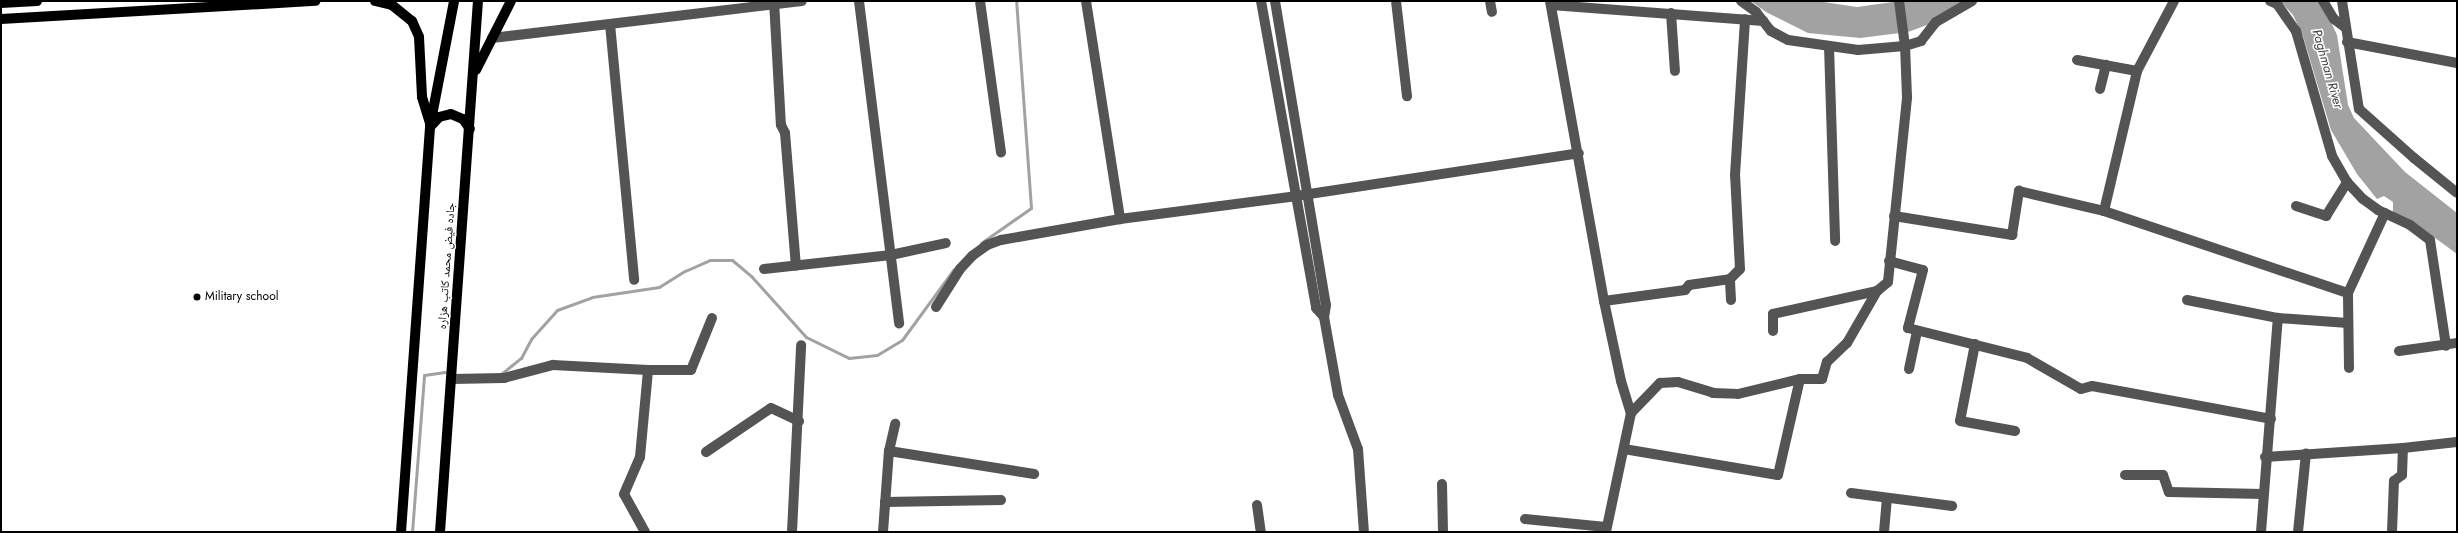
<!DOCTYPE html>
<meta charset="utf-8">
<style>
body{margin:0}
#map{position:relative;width:2458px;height:533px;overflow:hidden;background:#fff;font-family:Jost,"Noto Naskh Arabic",sans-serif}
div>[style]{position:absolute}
.water>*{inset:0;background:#a2a2a2}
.stream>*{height:3px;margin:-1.5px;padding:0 1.5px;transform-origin:1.5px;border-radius:1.5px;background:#a2a2a2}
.minor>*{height:10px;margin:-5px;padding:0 5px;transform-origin:5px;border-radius:5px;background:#545454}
.major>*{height:10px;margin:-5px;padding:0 5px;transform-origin:5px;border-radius:5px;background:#000}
.dots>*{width:11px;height:11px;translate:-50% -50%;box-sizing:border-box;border:2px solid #fff;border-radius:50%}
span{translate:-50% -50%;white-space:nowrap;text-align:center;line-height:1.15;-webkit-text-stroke:3px #fff;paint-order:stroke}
.street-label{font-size:12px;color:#000}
.poi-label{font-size:12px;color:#000}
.left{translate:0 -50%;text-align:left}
.water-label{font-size:13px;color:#434343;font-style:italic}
.frame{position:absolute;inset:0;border:2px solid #000;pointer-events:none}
</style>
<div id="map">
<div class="water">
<i style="clip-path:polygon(1751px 1px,1817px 1px,1857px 7px,1900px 1px,1968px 1px,1927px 25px,1908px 32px,1860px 38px,1808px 33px,1766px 12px)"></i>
<i style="clip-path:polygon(2280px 1px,2319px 1px,2326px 11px,2337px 35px,2348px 105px,2354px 118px,2405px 172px,2457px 213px,2457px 254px,2423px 229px,2393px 212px,2393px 202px,2384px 196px,2377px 199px,2357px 174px,2331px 130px,2303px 36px,2293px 15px)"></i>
</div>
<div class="stream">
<i style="left:981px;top:243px;width:61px;rotate:-35deg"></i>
<i style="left:1031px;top:208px;width:208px;rotate:-94.1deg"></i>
<i style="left:501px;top:374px;width:26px;rotate:-39deg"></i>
<i style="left:521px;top:358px;width:21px;rotate:-62deg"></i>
<i style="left:531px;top:339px;width:39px;rotate:-48deg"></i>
<i style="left:557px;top:310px;width:37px;rotate:-20deg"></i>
<i style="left:592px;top:297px;width:68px;rotate:-8.5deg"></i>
<i style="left:659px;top:287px;width:31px;rotate:-32deg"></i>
<i style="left:685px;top:271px;width:27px;rotate:-24deg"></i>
<i style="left:710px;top:260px;width:22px"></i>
<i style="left:732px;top:260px;width:26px;rotate:40deg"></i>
<i style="left:752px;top:277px;width:81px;rotate:48deg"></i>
<i style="left:806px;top:337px;width:48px;rotate:26deg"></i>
<i style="left:849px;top:358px;width:28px;rotate:-6deg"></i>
<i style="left:877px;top:355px;width:29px;rotate:-31deg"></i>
<i style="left:902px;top:340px;width:88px;rotate:-53.8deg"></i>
<i style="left:412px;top:532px;width:157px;rotate:-85.6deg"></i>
<i style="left:424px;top:375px;width:21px;rotate:-8deg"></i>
</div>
<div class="minor">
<i style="left:774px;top:1px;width:124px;rotate:86.8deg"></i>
<i style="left:781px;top:125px;width:9px;rotate:63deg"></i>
<i style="left:785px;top:133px;width:133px;rotate:85.3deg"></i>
<i style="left:859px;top:1px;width:325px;rotate:82.9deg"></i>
<i style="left:980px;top:1px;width:153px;rotate:82.1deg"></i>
<i style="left:1086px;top:1px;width:221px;rotate:81.1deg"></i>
<i style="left:1261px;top:1px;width:312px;rotate:79.8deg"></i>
<i style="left:1316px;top:308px;width:12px;rotate:48deg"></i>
<i style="left:1275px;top:1px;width:308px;rotate:80.5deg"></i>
<i style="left:1326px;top:305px;width:12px;rotate:99deg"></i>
<i style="left:1324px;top:317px;width:79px;rotate:79.8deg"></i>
<i style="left:1338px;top:395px;width:58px;rotate:69.7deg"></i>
<i style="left:1358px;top:449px;width:83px;rotate:85.9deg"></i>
<i style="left:1396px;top:1px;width:96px;rotate:83.4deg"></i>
<i style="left:1490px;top:1px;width:11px;rotate:80deg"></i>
<i style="left:1550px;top:1px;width:305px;rotate:79.8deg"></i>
<i style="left:1604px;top:301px;width:82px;rotate:78deg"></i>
<i style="left:1621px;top:381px;width:34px;rotate:73deg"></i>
<i style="left:1631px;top:413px;width:122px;rotate:101.9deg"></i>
<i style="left:1741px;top:1px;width:19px;rotate:36deg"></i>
<i style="left:1756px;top:12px;width:24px;rotate:52deg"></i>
<i style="left:1771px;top:31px;width:19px;rotate:28deg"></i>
<i style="left:1788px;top:40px;width:71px;rotate:8.1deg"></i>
<i style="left:1858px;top:50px;width:47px;rotate:-4.9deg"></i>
<i style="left:1905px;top:46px;width:17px;rotate:-17deg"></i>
<i style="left:1921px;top:41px;width:24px;rotate:-52deg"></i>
<i style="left:1936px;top:22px;width:42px;rotate:-30.3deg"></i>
<i style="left:2270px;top:1px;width:8px;rotate:23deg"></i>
<i style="left:2277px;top:4px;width:33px;rotate:55deg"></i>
<i style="left:2296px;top:31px;width:130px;rotate:73.9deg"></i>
<i style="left:2332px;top:156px;width:30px;rotate:60deg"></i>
<i style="left:2347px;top:182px;width:23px;rotate:47deg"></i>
<i style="left:2363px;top:199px;width:19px;rotate:36deg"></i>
<i style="left:2378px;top:210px;width:35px;rotate:25deg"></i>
<i style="left:2410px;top:225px;width:25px;rotate:37deg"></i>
<i style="left:2430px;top:240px;width:107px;rotate:81.4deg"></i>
<i style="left:2323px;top:1px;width:21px;rotate:59deg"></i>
<i style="left:2334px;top:19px;width:15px;rotate:37deg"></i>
<i style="left:2342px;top:1px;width:109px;rotate:81.1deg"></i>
<i style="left:2359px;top:109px;width:74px;rotate:41.7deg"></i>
<i style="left:2414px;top:158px;width:55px;rotate:39.1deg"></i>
<i style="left:1551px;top:5px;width:213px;rotate:4.3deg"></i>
<i style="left:1671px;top:13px;width:58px;rotate:86.1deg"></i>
<i style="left:610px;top:24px;width:257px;rotate:84.6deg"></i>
<i style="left:492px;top:38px;width:312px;rotate:-6.8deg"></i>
<i style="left:2347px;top:42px;width:112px;rotate:10.8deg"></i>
<i style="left:1829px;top:46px;width:195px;rotate:88.2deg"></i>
<i style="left:2077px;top:60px;width:61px;rotate:10.4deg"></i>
<i style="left:2100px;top:89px;width:25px;rotate:-76deg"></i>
<i style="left:2296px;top:206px;width:32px;rotate:18deg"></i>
<i style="left:2326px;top:216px;width:40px;rotate:-58deg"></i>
<i style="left:2104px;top:211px;width:144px;rotate:-76.7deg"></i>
<i style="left:2137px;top:71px;width:79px;rotate:-62.1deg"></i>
<i style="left:1894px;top:216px;width:120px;rotate:9.1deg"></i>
<i style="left:2012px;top:235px;width:45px;rotate:-81deg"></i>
<i style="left:2019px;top:191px;width:87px;rotate:13.2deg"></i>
<i style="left:2104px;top:211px;width:257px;rotate:18.6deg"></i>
<i style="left:1889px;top:261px;width:35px;rotate:15deg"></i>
<i style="left:1923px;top:270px;width:60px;rotate:104.5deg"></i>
<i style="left:1908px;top:328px;width:123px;rotate:14.1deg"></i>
<i style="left:2027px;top:358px;width:62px;rotate:29.9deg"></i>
<i style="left:2081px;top:389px;width:11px;rotate:-15deg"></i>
<i style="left:2092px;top:386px;width:182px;rotate:10.4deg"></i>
<i style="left:764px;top:269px;width:128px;rotate:-6.3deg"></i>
<i style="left:891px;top:255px;width:56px;rotate:-12.3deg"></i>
<i style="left:1731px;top:300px;width:21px;rotate:-93deg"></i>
<i style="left:1730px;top:279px;width:14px;rotate:-45deg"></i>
<i style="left:1740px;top:269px;width:94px;rotate:-93deg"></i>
<i style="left:1735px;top:175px;width:156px;rotate:-86.3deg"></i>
<i style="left:2187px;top:300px;width:93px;rotate:11.2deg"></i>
<i style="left:2278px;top:318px;width:70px;rotate:4.1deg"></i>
<i style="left:1604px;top:301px;width:82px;rotate:-7.7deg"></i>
<i style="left:1685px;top:290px;width:6px;rotate:-51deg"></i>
<i style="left:1689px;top:285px;width:41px;rotate:-8.3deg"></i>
<i style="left:936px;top:307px;width:45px;rotate:-57.7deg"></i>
<i style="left:960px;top:269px;width:18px;rotate:-47deg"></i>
<i style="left:972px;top:256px;width:19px;rotate:-36deg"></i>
<i style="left:987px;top:245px;width:15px;rotate:-20deg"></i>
<i style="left:1001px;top:240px;width:121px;rotate:-10deg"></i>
<i style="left:1120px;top:219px;width:177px;rotate:-7.4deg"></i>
<i style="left:1296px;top:196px;width:286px;rotate:-8.6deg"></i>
<i style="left:1773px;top:331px;width:17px;rotate:-90deg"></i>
<i style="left:1773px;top:314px;width:107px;rotate:-12.5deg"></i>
<i style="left:1975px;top:344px;width:78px;rotate:101deg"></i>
<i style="left:1960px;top:421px;width:56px;rotate:10.3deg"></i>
<i style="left:2399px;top:351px;width:59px;rotate:-7.9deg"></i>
<i style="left:2349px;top:368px;width:75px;rotate:-90.8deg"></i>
<i style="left:2348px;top:293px;width:88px;rotate:-65.2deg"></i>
<i style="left:1909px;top:369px;width:39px;rotate:-78deg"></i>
<i style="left:452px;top:379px;width:52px;rotate:-1.1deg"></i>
<i style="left:504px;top:378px;width:51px;rotate:-14.9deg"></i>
<i style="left:553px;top:365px;width:95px;rotate:3deg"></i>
<i style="left:648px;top:370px;width:43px"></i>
<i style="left:691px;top:370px;width:56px;rotate:-68deg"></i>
<i style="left:1631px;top:413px;width:42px;rotate:-46deg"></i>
<i style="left:1660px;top:383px;width:18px;rotate:-3deg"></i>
<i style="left:1678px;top:382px;width:37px;rotate:17deg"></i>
<i style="left:1713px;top:393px;width:25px;rotate:2deg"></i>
<i style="left:1738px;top:394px;width:64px;rotate:-13.6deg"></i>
<i style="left:1800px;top:379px;width:22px"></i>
<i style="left:1822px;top:379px;width:18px;rotate:-74deg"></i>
<i style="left:1827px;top:362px;width:28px;rotate:-44deg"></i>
<i style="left:1847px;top:343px;width:60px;rotate:-60deg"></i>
<i style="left:1877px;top:291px;width:14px;rotate:-39deg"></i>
<i style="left:1888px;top:282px;width:186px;rotate:-84.1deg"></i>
<i style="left:1907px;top:97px;width:51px;rotate:-92.2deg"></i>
<i style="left:1905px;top:46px;width:45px;rotate:-97.6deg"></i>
<i style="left:1624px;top:449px;width:156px;rotate:9.6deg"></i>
<i style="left:1778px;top:475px;width:98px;rotate:-77.1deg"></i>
<i style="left:889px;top:451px;width:147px;rotate:9deg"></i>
<i style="left:706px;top:452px;width:78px;rotate:-34.1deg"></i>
<i style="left:771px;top:408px;width:31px;rotate:25deg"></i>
<i style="left:2265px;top:457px;width:138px;rotate:-3.7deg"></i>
<i style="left:2403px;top:448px;width:54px;rotate:-6.3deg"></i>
<i style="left:2125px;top:475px;width:38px"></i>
<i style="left:2163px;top:475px;width:18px;rotate:71deg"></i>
<i style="left:2169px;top:492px;width:94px;rotate:1.2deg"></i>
<i style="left:1442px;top:484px;width:48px;rotate:88.8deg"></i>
<i style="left:1851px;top:493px;width:102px;rotate:7.3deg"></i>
<i style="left:885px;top:502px;width:116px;rotate:-1deg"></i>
<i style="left:1257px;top:505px;width:27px;rotate:82deg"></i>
<i style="left:1525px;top:519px;width:81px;rotate:5.6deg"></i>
<i style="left:645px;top:532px;width:43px;rotate:-118.9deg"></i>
<i style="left:624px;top:494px;width:40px;rotate:-66.6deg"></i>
<i style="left:640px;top:457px;width:87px;rotate:-84.7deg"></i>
<i style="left:792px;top:532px;width:187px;rotate:-87.2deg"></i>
<i style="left:883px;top:532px;width:81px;rotate:-85.8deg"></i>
<i style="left:889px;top:451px;width:28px;rotate:-77deg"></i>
<i style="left:1884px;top:532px;width:33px;rotate:-85deg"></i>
<i style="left:2261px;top:532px;width:215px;rotate:-85.5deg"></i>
<i style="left:2298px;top:532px;width:79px;rotate:-84.2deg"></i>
<i style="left:2392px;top:532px;width:51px;rotate:-87.8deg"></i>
<i style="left:2394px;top:481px;width:10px;rotate:-37deg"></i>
<i style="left:2402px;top:475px;width:27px;rotate:-88deg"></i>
</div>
<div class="major">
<i style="left:375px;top:1px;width:17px;rotate:13deg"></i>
<i style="left:392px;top:5px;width:26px;rotate:39deg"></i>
<i style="left:412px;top:21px;width:17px;rotate:66deg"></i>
<i style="left:419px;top:37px;width:60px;rotate:87.1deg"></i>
<i style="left:422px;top:97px;width:28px;rotate:73deg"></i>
<i style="left:1px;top:3px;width:36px;rotate:-3deg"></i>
<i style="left:1px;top:19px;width:315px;rotate:-3.3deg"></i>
<i style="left:476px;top:70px;width:77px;rotate:-63.1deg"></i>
<i style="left:431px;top:126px;width:12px;rotate:-48deg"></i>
<i style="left:439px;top:117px;width:12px;rotate:-14deg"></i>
<i style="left:451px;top:114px;width:13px;rotate:23deg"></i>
<i style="left:463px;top:119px;width:12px;rotate:55deg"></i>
<i style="left:401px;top:532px;width:407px;rotate:-85.9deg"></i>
<i style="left:430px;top:126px;width:127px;rotate:-79.1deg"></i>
<i style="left:440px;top:532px;width:532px;rotate:-85.91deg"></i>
</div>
<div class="dots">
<i style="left:197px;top:297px;background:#000"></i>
</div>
<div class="street-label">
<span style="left:447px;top:266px;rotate:-86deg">جاده فیض محمد کاتب هزاره</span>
</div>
<div class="poi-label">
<span class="left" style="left:205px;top:297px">Military school</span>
</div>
<div class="water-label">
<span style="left:2327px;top:69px;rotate:74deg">Paghman River</span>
</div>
<div class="frame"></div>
</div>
